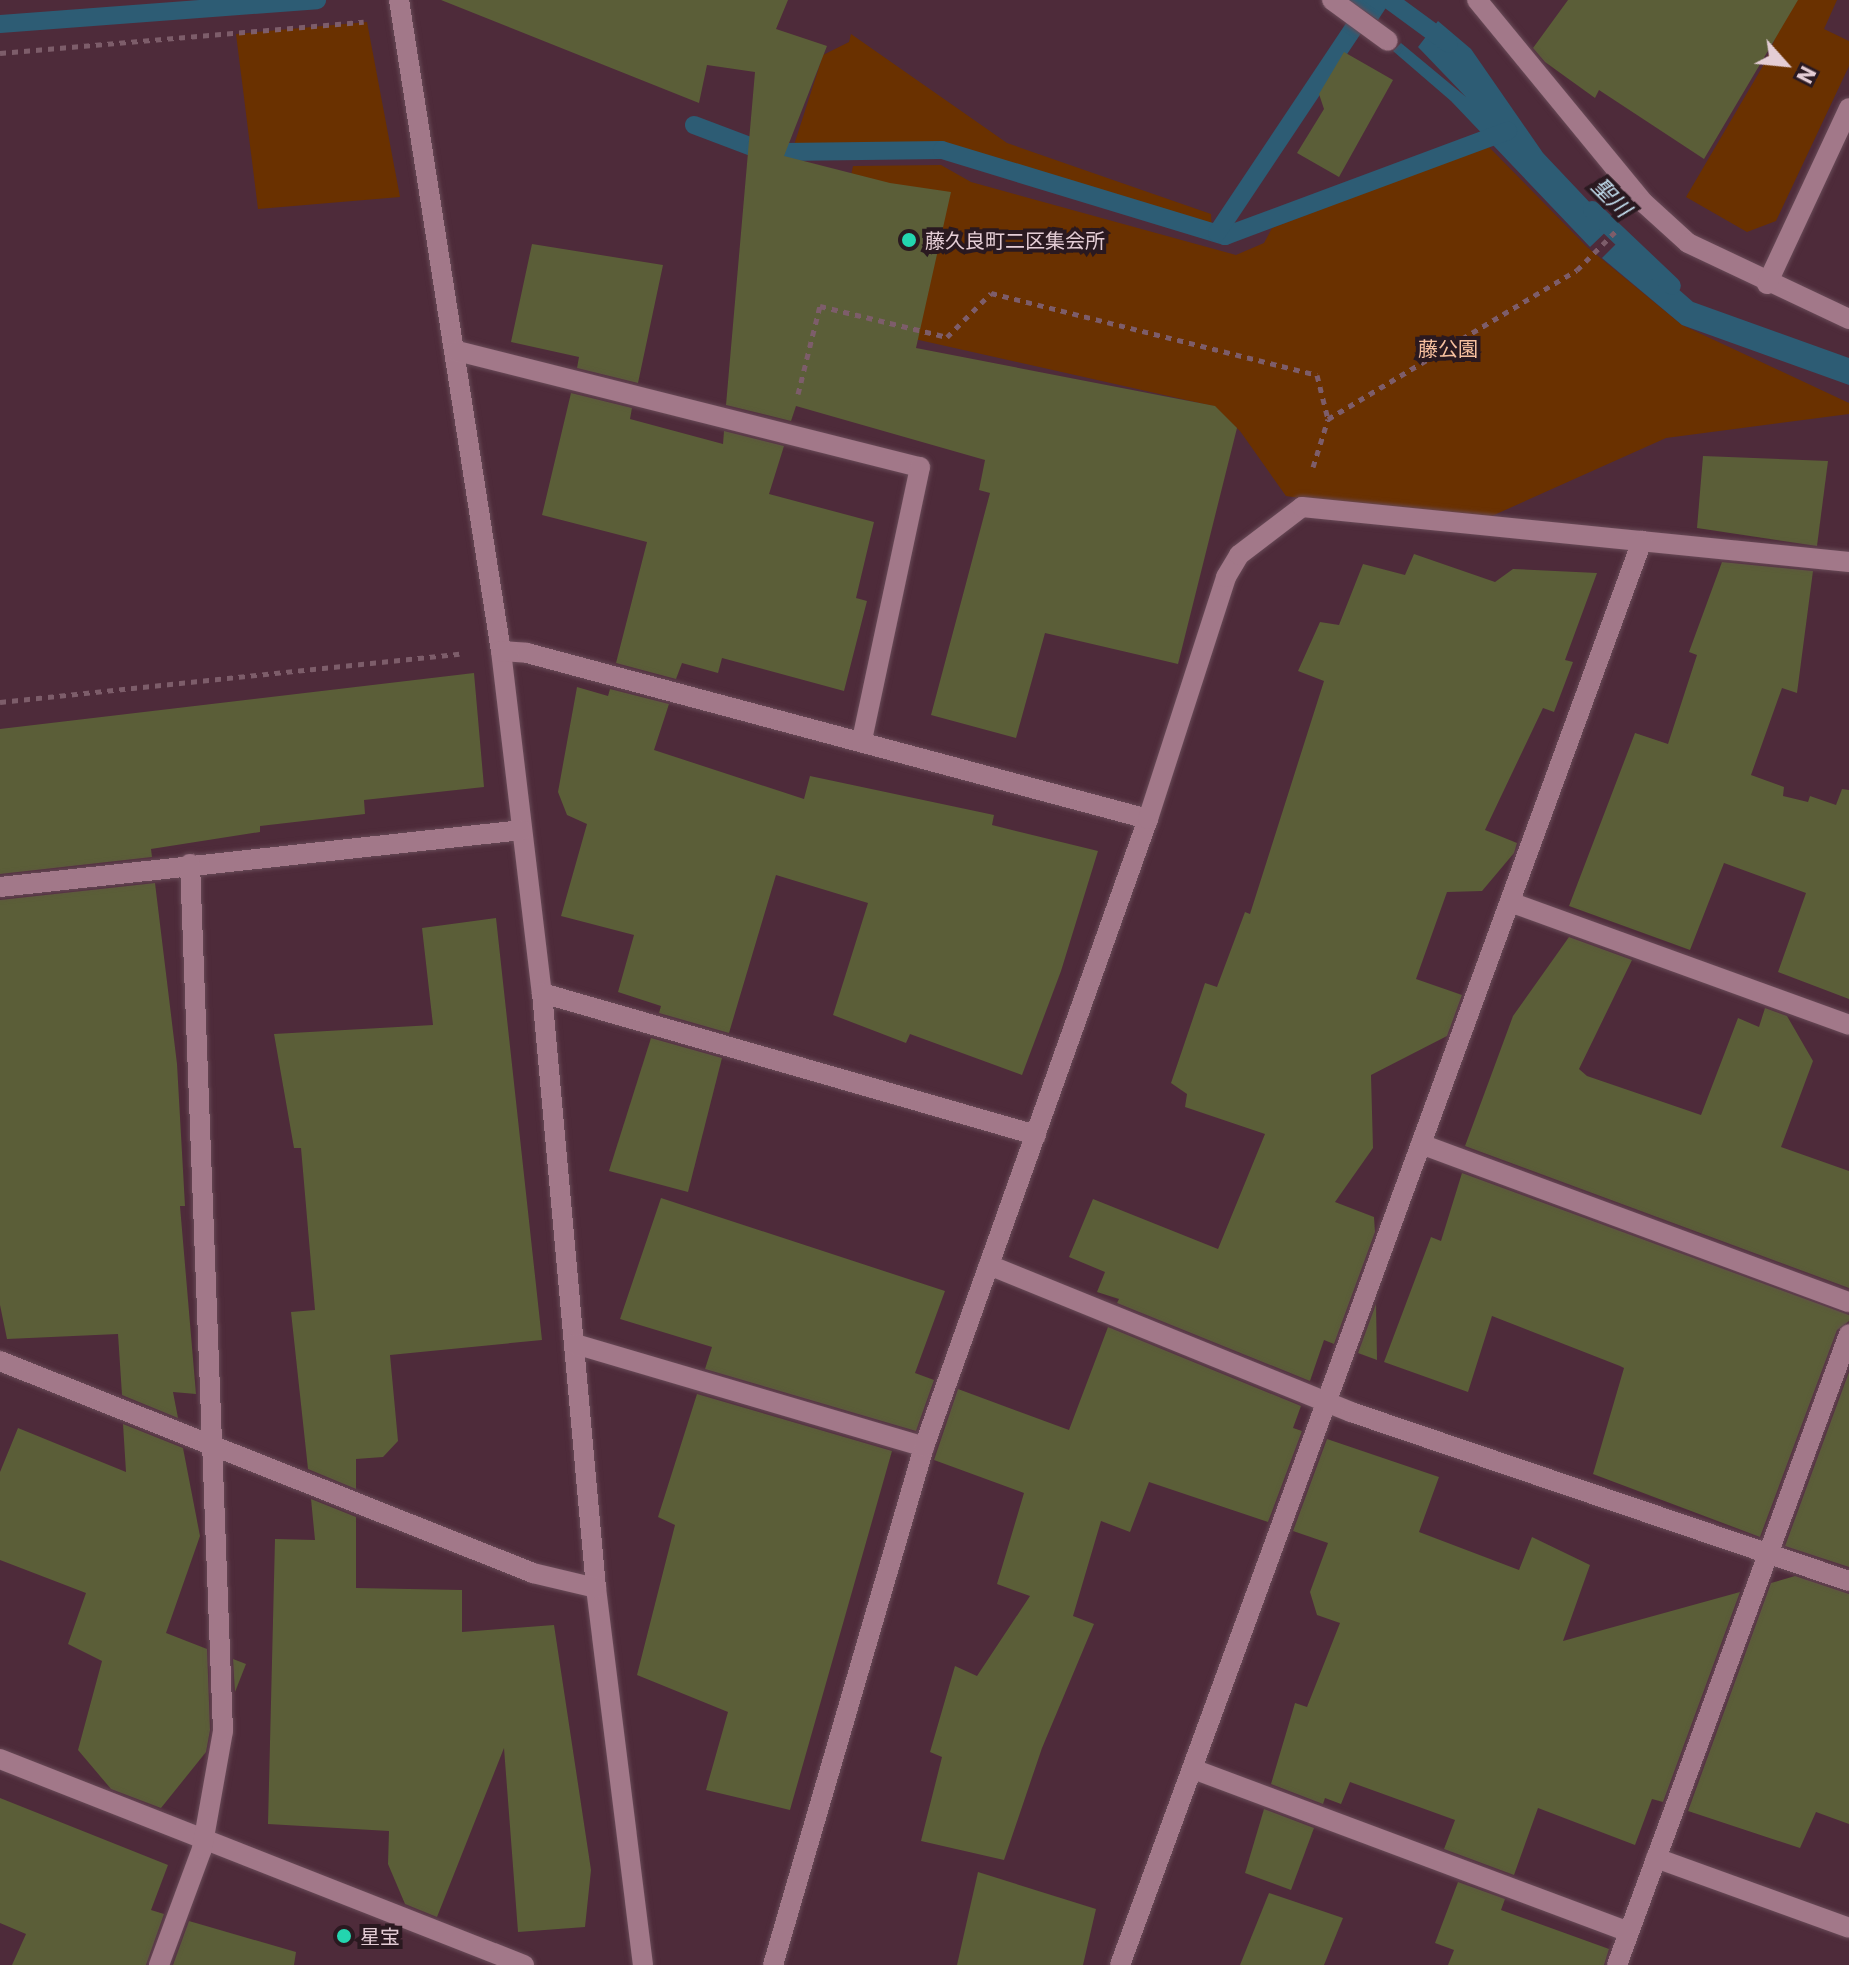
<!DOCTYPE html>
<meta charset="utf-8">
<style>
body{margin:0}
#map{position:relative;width:1849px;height:1965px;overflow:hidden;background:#4e2b3a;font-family:"IBM Plex Sans","Noto Sans JP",sans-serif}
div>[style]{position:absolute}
.green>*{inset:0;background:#6a3100}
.water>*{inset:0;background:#2d5c74}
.stream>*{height:18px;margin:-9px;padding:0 9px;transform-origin:9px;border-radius:9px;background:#2d5c74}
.building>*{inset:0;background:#5b5e38}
.path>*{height:5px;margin-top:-2.5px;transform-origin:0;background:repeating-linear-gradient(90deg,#7d5d6a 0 6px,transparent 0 12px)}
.roads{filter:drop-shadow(0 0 2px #684a57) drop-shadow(0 0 2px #684a57)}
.service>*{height:20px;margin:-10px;padding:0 10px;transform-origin:10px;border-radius:10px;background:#a27889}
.minor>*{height:20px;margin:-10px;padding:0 10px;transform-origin:10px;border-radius:10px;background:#a27889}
.dots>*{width:22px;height:22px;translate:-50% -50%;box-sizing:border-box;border:4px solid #2a1920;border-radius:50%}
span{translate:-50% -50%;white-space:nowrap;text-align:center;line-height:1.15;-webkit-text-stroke:8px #2a1920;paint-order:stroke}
.poi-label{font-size:20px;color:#e4cdd5}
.left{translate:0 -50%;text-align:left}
.park-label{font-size:20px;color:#f6c09f}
.water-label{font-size:22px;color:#c6e3f4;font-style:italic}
.north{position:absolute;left:1745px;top:24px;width:80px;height:80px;-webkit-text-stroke:6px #2a1920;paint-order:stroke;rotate:117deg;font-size:22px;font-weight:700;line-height:32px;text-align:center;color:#e4cdd5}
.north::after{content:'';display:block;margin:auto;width:28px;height:36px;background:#e4cdd5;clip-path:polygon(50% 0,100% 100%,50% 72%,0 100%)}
</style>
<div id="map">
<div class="green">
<i style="clip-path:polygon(1790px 0,1837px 0,1824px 29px,1849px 41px,1849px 66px,1776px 221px,1747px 232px,1686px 197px,1767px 59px)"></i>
<i style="clip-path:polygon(367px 22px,400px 197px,258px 209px,236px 34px)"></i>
<i style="clip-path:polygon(851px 34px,1007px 143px,1211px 214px,1212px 233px,1024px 175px,948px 144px,794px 145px,823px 55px,849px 42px)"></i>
<i style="clip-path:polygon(1488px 146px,1587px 247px,1682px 325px,1849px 403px,1849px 414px,1666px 438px,1474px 524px,1286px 496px,1240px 431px,1213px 406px,821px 318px,853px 166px,941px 165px,971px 182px,1236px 255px,1264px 243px,1272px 228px)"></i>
</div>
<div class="water">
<i style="clip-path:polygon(1348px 0,1391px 0,1378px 20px)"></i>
<i style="clip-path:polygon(1438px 21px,1471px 49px,1543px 153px,1612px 226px,1590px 247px,1451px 101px,1393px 51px,1401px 43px,1466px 97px,1418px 47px)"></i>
<i style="clip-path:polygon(1621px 239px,1693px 302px,1849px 358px,1849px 385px,1682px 325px,1602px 258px)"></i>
</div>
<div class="stream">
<i style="left:1389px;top:0;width:74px;rotate:36.3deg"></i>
<i style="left:0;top:24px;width:318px;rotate:-4.3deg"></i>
<i style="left:694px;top:125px;width:65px;rotate:20.7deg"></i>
<i style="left:755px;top:148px;width:29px;rotate:8deg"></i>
<i style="left:784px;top:152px;width:158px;rotate:-0.7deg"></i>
<i style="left:942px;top:150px;width:296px;rotate:16.9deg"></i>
<i style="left:1225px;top:236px;width:302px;rotate:-20.4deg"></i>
<i style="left:1592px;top:210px;width:110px;rotate:43.5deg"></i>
<i style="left:1217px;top:233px;width:252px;rotate:-56.3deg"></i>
</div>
<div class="building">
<i style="clip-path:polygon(441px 0,788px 0,776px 29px,827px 46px,784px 156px,890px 183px,951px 192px,916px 348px,1215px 406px,1237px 428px,1178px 664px,1045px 633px,1016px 738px,931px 715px,990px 493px,979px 490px,985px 460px,796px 406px,791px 421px,726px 405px,755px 72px,707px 65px,699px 103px)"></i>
<i style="clip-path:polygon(1568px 0,1798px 0,1704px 159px,1599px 90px,1595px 98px,1545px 62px,1533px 48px)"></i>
<i style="clip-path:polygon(1344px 52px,1393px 80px,1339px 177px,1297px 153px,1324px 109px,1319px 94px)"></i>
<i style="clip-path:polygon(532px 244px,663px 265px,638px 383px,577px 368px,579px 357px,511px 342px)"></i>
<i style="clip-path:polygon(571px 393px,632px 408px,630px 419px,723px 444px,724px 431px,784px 446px,769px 494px,874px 522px,856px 598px,867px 601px,844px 691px,722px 658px,718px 673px,682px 663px,676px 679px,616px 663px,647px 542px,542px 515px)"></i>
<i style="clip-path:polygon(1703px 456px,1828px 461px,1817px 546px,1697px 528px)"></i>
<i style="clip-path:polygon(1414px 554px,1495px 582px,1513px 569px,1597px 573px,1565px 660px,1573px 662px,1554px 712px,1543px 708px,1485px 830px,1517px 843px,1514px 853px,1482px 891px,1447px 892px,1416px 979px,1462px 995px,1447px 1036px,1371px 1075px,1373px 1148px,1335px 1202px,1374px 1217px,1375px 1232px,1334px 1344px,1324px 1340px,1310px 1381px,1117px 1303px,1119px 1299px,1097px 1292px,1105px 1272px,1069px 1257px,1093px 1199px,1218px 1249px,1265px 1134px,1185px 1107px,1187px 1094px,1171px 1083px,1205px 983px,1217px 987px,1245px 912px,1250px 914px,1324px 681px,1298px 671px,1320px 622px,1339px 625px,1363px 564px,1405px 575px)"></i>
<i style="clip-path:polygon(1722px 562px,1813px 571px,1797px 693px,1782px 688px,1751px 775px,1784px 787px,1783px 796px,1808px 802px,1810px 796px,1836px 805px,1842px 789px,1849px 790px,1849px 999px,1778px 972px,1806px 893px,1724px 863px,1690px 950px,1569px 906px,1635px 733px,1668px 744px,1697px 655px,1689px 652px)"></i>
<i style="clip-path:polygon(474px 673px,484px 787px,364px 800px,365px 814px,260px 826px,260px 832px,151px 849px,152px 857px,0 874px,0 729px)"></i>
<i style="clip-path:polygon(577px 687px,608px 696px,610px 689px,669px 704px,654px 750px,804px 799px,810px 776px,994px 815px,992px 825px,1098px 851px,1061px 971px,1022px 1075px,910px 1034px,906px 1043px,833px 1015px,868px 903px,776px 875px,729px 1033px,659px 1013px,661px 1006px,618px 992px,634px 935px,561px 916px,587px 824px,567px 815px,558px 792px)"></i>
<i style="clip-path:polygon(155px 883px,177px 1064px,185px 1206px,180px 1206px,196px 1394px,173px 1392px,178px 1418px,122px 1395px,118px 1334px,7px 1339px,0 1305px,0 900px)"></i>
<i style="clip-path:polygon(496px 918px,542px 1340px,390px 1355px,398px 1441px,383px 1457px,356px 1459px,356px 1489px,308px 1469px,291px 1312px,315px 1310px,301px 1148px,294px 1148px,274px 1034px,433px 1025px,422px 928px)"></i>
<i style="clip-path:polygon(1569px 937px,1632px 960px,1579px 1069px,1587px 1076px,1701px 1115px,1738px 1018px,1759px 1027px,1765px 1008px,1787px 1016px,1813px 1061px,1781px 1147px,1849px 1171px,1849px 1288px,1465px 1146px,1513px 1016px)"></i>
<i style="clip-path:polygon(651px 1038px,722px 1058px,688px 1192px,609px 1171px)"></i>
<i style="clip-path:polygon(1462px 1173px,1849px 1315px,1849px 1321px,1837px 1330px,1760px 1537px,1593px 1474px,1624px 1368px,1620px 1366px,1492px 1316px,1468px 1392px,1384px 1362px,1431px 1237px,1441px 1241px)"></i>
<i style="clip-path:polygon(661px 1198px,945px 1291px,915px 1373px,934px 1380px,916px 1431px,705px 1369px,712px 1347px,620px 1319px)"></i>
<i style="clip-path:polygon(1376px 1304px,1377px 1360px,1358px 1353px)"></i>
<i style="clip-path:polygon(1108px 1327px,1301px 1406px,1293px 1428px,1302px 1431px,1268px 1522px,1149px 1482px,1130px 1532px,1101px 1521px,1073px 1616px,1094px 1624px,1042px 1748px,1004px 1860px,921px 1841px,942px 1757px,930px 1752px,955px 1666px,977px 1676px,1030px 1596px,997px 1584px,1024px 1493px,934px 1460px,958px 1389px,1069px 1430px)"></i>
<i style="clip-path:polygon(1849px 1372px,1849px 1567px,1785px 1546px)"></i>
<i style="clip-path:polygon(697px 1394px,892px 1451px,790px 1810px,706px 1790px,728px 1712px,637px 1675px,675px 1525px,658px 1517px)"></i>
<i style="clip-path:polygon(123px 1424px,183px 1448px,200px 1536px,166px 1633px,207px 1649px,210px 1730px,206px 1752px,161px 1808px,111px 1789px,78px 1750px,102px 1661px,68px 1644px,86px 1593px,0 1560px,0 1472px,18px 1428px,126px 1472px)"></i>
<i style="clip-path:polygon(1327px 1439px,1439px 1477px,1419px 1532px,1519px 1570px,1532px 1537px,1590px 1565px,1563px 1641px,1740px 1592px,1663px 1802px,1652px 1799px,1635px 1845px,1538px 1808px,1514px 1875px,1444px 1849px,1455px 1820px,1350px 1782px,1341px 1804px,1325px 1798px,1323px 1804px,1271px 1784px,1295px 1703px,1307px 1707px,1340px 1623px,1317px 1615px,1310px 1592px,1328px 1543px,1293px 1531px)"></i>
<i style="clip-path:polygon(311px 1499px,356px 1517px,356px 1588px,462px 1590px,462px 1632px,554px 1625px,591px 1870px,585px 1927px,518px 1932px,504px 1748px,437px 1917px,405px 1904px,388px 1864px,389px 1831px,268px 1824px,275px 1539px,315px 1540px)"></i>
<i style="clip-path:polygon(1795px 1576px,1849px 1594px,1849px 1824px,1816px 1812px,1800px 1848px,1688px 1811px,1771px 1583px)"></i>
<i style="clip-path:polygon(233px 1659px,246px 1664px,235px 1692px)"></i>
<i style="clip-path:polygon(0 1798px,168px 1865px,151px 1910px,164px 1914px,146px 1965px,12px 1965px,26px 1934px,0 1923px)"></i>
<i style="clip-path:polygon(1264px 1809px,1314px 1828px,1291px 1890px,1245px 1873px)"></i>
<i style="clip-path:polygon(978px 1872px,1096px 1909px,1083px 1965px,957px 1965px)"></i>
<i style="clip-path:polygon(1458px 1882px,1505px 1899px,1501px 1910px,1609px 1949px,1604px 1965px,1448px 1965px,1454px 1950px,1435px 1943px)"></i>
<i style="clip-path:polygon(1269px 1893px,1343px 1918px,1324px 1965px,1240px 1965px)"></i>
<i style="clip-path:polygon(189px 1921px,296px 1952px,294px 1965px,173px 1965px)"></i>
</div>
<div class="path">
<i style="left:0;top:53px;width:365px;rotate:-4.9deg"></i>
<i style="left:798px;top:394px;width:91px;rotate:-76deg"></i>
<i style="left:820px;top:306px;width:131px;rotate:13.7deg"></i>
<i style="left:947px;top:337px;width:62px;rotate:-45deg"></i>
<i style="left:991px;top:293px;width:336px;rotate:14.1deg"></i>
<i style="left:1317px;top:375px;width:45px;rotate:76deg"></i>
<i style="left:1313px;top:467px;width:50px;rotate:-72.6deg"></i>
<i style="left:1328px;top:419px;width:290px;rotate:-30.9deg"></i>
<i style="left:1577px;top:270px;width:54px;rotate:-45deg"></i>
<i style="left:0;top:702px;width:462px;rotate:-6deg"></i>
</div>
<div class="roads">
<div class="service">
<i style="left:1332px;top:0;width:69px;rotate:36.2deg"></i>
<i style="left:1193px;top:1769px;width:465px;rotate:20.5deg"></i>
</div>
<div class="minor">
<i style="left:399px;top:0;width:659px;rotate:81.1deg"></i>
<i style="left:501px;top:651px;width:344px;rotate:83.2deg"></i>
<i style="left:542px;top:993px;width:597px;rotate:84.81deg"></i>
<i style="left:596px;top:1588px;width:380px;rotate:82.9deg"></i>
<i style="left:1477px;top:0;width:263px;rotate:50.6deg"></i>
<i style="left:1644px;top:203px;width:59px;rotate:42.3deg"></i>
<i style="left:1688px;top:243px;width:178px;rotate:25.3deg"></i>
<i style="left:1767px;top:284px;width:194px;rotate:-65deg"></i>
<i style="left:457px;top:351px;width:477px;rotate:14.1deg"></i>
<i style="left:920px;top:467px;width:279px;rotate:102deg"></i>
<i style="left:501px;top:651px;width:26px;rotate:4deg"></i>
<i style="left:527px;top:653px;width:643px;rotate:14.97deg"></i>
<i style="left:0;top:887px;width:525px;rotate:-6.23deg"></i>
<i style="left:1510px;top:902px;width:361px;rotate:19.9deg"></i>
<i style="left:542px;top:993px;width:514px;rotate:16.04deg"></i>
<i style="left:1421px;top:1144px;width:456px;rotate:20.3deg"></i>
<i style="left:989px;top:1265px;width:391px;rotate:22.1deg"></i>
<i style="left:1351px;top:1412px;width:526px;rotate:18.75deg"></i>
<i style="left:575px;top:1344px;width:364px;rotate:16.4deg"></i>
<i style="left:0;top:1361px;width:574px;rotate:21.69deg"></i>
<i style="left:533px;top:1573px;width:65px;rotate:13.4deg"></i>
<i style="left:0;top:1759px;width:563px;rotate:21.46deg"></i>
<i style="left:1656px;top:1858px;width:205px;rotate:19.9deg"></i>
<i style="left:159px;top:1965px;width:124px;rotate:-69.7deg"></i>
<i style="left:202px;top:1849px;width:120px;rotate:-79.9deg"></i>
<i style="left:223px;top:1731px;width:868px;rotate:-92.18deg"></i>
<i style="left:773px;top:1965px;width:540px;rotate:-73.75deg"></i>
<i style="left:924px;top:1447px;width:667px;rotate:-70.37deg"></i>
<i style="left:1148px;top:819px;width:254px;rotate:-72.1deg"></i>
<i style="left:1226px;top:577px;width:26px;rotate:-59deg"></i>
<i style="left:1239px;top:555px;width:79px;rotate:-37.3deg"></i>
<i style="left:1302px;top:507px;width:550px;rotate:5.74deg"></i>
<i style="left:1120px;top:1965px;width:1517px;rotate:-69.87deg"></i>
<i style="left:1617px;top:1965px;width:672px;rotate:-69.81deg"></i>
</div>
</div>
<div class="dots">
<i style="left:909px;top:240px;background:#23d5af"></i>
<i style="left:344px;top:1936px;background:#23d5af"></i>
</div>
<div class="poi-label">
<span class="left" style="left:925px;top:240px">藤久良町二区集会所</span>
<span class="left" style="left:360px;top:1936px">星宝</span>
</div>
<div class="park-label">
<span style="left:1448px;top:348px">藤公園</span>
</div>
<div class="water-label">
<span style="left:1612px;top:197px;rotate:45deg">聖川</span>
</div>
<div class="north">N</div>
</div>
